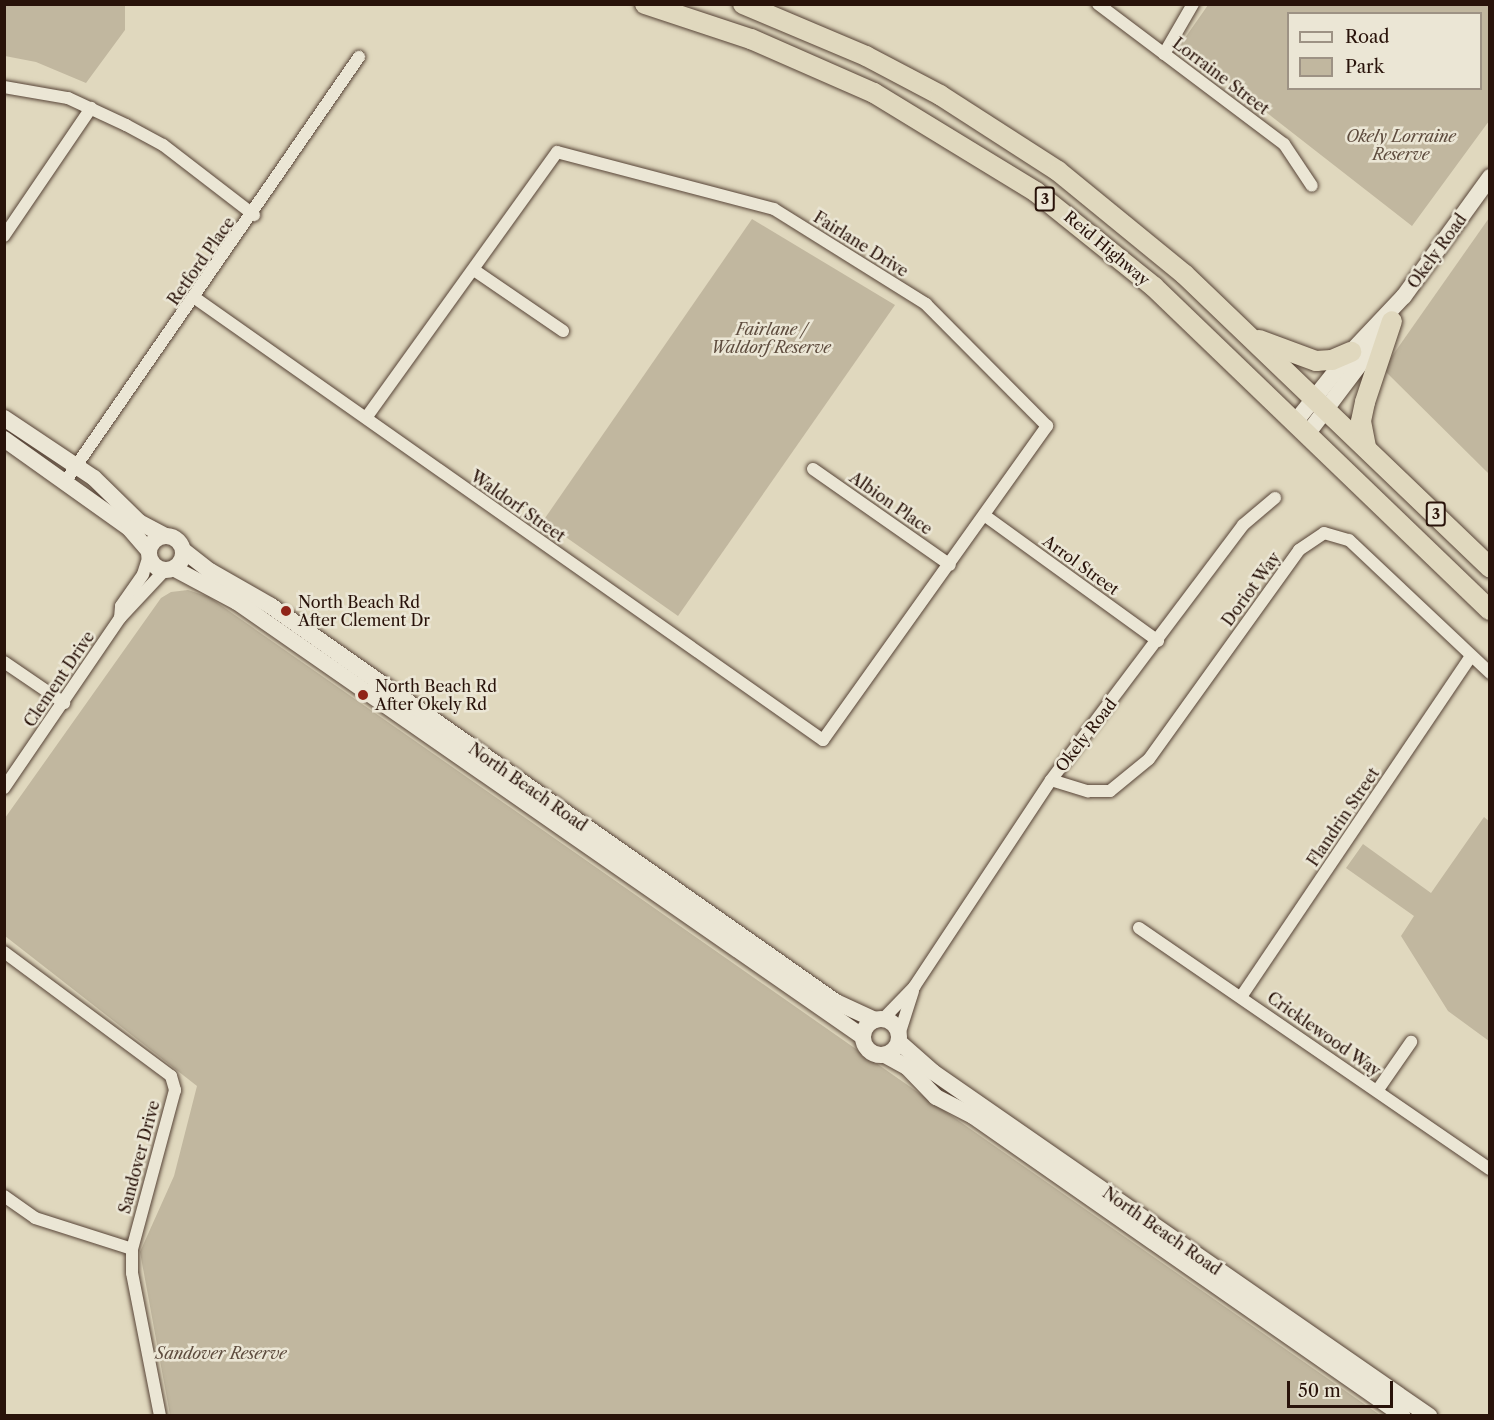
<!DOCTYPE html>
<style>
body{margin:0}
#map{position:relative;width:1494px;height:1420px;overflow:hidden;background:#e0d8be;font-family:"Libre Caslon Text",serif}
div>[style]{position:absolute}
.green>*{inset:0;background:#c1b79f}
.roads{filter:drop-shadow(0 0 2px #574437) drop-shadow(0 0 2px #574437)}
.minor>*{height:12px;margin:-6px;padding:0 6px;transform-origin:6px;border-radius:6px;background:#ebe6d5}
.secondary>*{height:16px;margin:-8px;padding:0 8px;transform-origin:8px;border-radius:8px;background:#ebe6d5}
.secondary>.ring{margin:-8px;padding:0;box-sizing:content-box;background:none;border:16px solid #ebe6d5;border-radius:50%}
.trunk>*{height:20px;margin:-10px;padding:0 10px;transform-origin:10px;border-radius:10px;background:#e0d8be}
.dots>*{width:16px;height:16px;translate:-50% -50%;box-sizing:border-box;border:3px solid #ebe6d5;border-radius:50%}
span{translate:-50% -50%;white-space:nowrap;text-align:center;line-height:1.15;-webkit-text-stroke:5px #ebe6d5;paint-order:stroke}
.shield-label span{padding:2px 4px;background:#ebe6d5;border:2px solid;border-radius:4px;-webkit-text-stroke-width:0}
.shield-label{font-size:15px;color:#29130a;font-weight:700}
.street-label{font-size:16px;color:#29130a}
.park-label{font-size:16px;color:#5e4c3e;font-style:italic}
.poi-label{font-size:16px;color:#29130a}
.left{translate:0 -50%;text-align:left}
.frame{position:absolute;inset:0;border:6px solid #29130a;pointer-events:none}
.legend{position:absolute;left:1287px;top:12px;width:195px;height:78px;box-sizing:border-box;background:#ebe6d5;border:2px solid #9d9284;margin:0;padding:8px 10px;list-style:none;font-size:18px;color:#29130a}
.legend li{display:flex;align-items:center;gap:12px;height:30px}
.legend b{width:30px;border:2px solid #9d9284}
.scale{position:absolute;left:1287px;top:1381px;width:106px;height:27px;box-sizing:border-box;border:3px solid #29130a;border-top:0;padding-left:8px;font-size:18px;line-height:21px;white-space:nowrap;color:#29130a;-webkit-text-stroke:4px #ebe6d5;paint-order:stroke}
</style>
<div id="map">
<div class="green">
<i style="clip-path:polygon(4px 5px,125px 5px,125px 30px,86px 83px,36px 62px,5px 56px)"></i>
<i style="clip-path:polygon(evenodd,1208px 5px,1489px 5px,1489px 121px,1412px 226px,1180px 45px,1208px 5px,1288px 14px,1480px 14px,1480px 88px,1288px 88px,1288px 14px)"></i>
<i style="clip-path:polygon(1489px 218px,1489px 474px,1383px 369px)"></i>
<i style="clip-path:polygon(752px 219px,895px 305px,678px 616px,543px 521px)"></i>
<i style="clip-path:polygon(188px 590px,209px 597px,1380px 1415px,170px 1415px,140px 1252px,174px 1176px,197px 1086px,5px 936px,5px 818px,161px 598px,171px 592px)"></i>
<i style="clip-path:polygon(1484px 817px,1490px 822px,1489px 1041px,1448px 1011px,1401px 936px,1414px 916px,1346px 868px,1363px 844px,1431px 893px)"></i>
</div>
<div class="roads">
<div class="minor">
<i style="left:1098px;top:4px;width:233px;rotate:37deg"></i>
<i style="left:1284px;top:144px;width:50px;rotate:56.3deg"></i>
<i style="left:1164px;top:54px;width:58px;rotate:-59.9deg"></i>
<i style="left:4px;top:87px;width:65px;rotate:9.8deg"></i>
<i style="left:68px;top:98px;width:64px;rotate:25deg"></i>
<i style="left:126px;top:125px;width:42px;rotate:28.4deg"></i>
<i style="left:163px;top:145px;width:115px;rotate:37.6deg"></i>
<i style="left:4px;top:236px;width:155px;rotate:-55.8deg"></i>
<i style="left:474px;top:270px;width:108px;rotate:34.4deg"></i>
<i style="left:195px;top:298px;width:768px;rotate:35.14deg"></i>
<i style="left:823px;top:740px;width:386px;rotate:-54.5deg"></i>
<i style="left:1047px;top:426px;width:172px;rotate:-134.8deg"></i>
<i style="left:926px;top:304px;width:179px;rotate:-148deg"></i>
<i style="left:774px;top:209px;width:224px;rotate:-165.3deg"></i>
<i style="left:557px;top:152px;width:327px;rotate:125.7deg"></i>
<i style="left:813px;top:469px;width:167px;rotate:35deg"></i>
<i style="left:65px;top:482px;width:517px;rotate:-55.33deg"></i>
<i style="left:984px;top:515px;width:215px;rotate:35.9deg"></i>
<i style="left:120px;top:618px;width:12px;rotate:-85deg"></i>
<i style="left:121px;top:606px;width:39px;rotate:-55deg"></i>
<i style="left:143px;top:574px;width:19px;rotate:-72deg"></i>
<i style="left:4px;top:662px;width:73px;rotate:34.3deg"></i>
<i style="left:1051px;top:780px;width:39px;rotate:17deg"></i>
<i style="left:1088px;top:791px;width:22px"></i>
<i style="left:1110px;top:791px;width:50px;rotate:-39.4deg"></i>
<i style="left:1149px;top:759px;width:257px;rotate:-54.3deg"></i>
<i style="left:1299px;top:550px;width:30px;rotate:-34deg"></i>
<i style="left:1324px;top:533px;width:26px;rotate:16deg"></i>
<i style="left:1349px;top:540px;width:194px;rotate:43.3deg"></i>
<i style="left:4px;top:788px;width:206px;rotate:-55.7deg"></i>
<i style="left:120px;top:618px;width:64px;rotate:-46.9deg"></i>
<i style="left:1139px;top:928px;width:426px;rotate:34.5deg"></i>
<i style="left:4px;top:952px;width:208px;rotate:36.6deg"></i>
<i style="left:171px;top:1076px;width:15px;rotate:74deg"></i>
<i style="left:175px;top:1090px;width:165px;rotate:105.1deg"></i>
<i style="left:132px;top:1249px;width:24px;rotate:90deg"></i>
<i style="left:132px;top:1273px;width:146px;rotate:78.9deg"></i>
<i style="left:1241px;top:997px;width:411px;rotate:-56deg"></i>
<i style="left:883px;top:1019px;width:45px;rotate:-45.9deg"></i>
<i style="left:914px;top:987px;width:248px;rotate:-56.5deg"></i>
<i style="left:1051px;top:780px;width:319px;rotate:-53deg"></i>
<i style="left:1243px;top:525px;width:42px;rotate:-40.2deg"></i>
<i style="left:899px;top:1035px;width:46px;rotate:-72.3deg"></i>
<i style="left:1377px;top:1091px;width:60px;rotate:-55.2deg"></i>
<i style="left:4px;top:1196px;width:38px;rotate:35deg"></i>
<i style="left:35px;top:1218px;width:102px;rotate:17.7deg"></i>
</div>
<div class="secondary">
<i style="left:4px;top:418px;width:108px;rotate:33.7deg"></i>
<i style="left:94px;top:478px;width:63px;rotate:44.4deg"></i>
<i style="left:139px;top:522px;width:30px;rotate:28deg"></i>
<i style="left:1296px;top:421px;width:88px;rotate:-51.4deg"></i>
<i style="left:1351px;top:352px;width:77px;rotate:-46.6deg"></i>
<i style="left:1404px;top:296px;width:147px;rotate:-54.1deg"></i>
<i style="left:1308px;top:433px;width:131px;rotate:-53deg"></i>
<i style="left:4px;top:439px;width:153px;rotate:35.5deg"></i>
<i style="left:129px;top:528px;width:30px;rotate:49deg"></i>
<i class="ring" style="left:149px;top:536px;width:18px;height:18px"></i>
<i style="left:183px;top:550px;width:34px;rotate:38deg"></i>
<i style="left:210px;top:571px;width:70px;rotate:29.8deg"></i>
<i style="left:271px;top:606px;width:690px;rotate:35.03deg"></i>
<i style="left:836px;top:1002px;width:43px;rotate:24.8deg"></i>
<i style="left:175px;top:569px;width:70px;rotate:28deg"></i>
<i style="left:237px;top:602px;width:762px;rotate:34.79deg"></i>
<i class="ring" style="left:863px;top:1019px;width:20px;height:20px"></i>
<i style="left:899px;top:1042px;width:45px;rotate:41.4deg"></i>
<i style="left:933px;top:1072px;width:604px;rotate:34.74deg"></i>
<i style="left:885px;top:1055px;width:25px;rotate:29deg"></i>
<i style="left:907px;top:1067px;width:42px;rotate:46deg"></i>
<i style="left:936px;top:1097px;width:42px;rotate:27.2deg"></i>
<i style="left:973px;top:1116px;width:524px;rotate:34.9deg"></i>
</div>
<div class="trunk">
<i style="left:645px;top:4px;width:112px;rotate:18.3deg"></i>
<i style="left:751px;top:39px;width:134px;rotate:23.7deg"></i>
<i style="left:874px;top:93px;width:190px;rotate:31.4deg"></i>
<i style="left:1036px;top:192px;width:151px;rotate:38.8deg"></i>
<i style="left:1154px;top:287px;width:466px;rotate:43.9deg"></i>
<i style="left:743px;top:4px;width:134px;rotate:22.9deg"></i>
<i style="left:866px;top:56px;width:84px;rotate:27.8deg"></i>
<i style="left:940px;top:95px;width:140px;rotate:32.8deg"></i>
<i style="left:1058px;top:171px;width:163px;rotate:39.3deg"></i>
<i style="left:1184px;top:274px;width:424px;rotate:43.8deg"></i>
<i style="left:1259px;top:340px;width:61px;rotate:20.2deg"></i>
<i style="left:1316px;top:361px;width:16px;rotate:-4deg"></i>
<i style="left:1332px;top:360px;width:21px;rotate:-23deg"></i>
<i style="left:1366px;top:447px;width:26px;rotate:-101deg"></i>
<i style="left:1361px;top:421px;width:19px;rotate:-78deg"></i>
<i style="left:1365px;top:402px;width:85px;rotate:-71.6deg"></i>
</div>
</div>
<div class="dots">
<i style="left:286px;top:611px;background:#8f2418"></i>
<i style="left:363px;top:695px;background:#8f2418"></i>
</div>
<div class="shield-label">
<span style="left:1045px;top:199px">3</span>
<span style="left:1436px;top:514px">3</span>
</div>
<div class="street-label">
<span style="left:1221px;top:76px;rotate:37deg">Lorraine Street</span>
<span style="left:861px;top:244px;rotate:32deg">Fairlane Drive</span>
<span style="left:1107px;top:248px;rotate:40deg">Reid Highway</span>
<span style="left:1437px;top:251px;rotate:-54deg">Okely Road</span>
<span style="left:201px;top:261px;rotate:-55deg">Retford Place</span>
<span style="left:891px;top:503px;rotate:35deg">Albion Place</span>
<span style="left:518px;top:506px;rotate:35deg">Waldorf Street</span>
<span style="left:1081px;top:565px;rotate:36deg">Arrol Street</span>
<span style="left:1251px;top:589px;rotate:-54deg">Doriot Way</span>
<span style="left:59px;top:679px;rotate:-56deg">Clement Drive</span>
<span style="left:1086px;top:735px;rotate:-52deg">Okely Road</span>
<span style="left:528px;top:787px;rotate:35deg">North Beach Road</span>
<span style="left:1343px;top:817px;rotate:-56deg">Flandrin Street</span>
<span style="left:1324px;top:1034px;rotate:35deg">Cricklewood Way</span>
<span style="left:139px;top:1157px;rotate:-75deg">Sandover Drive</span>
<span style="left:1162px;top:1231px;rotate:35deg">North Beach Road</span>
</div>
<div class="park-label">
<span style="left:1401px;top:145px">Okely Lorraine<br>Reserve</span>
<span style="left:771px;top:338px">Fairlane /<br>Waldorf Reserve</span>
<span style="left:221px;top:1353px">Sandover Reserve</span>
</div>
<div class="poi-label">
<span class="left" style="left:298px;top:611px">North Beach Rd<br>After Clement Dr</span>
<span class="left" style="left:375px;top:695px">North Beach Rd<br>After Okely Rd</span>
</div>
<div class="frame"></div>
<ul class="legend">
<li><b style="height:8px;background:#ebe6d5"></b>Road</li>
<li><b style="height:16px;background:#c1b79f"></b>Park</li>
</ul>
<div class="scale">50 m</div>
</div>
